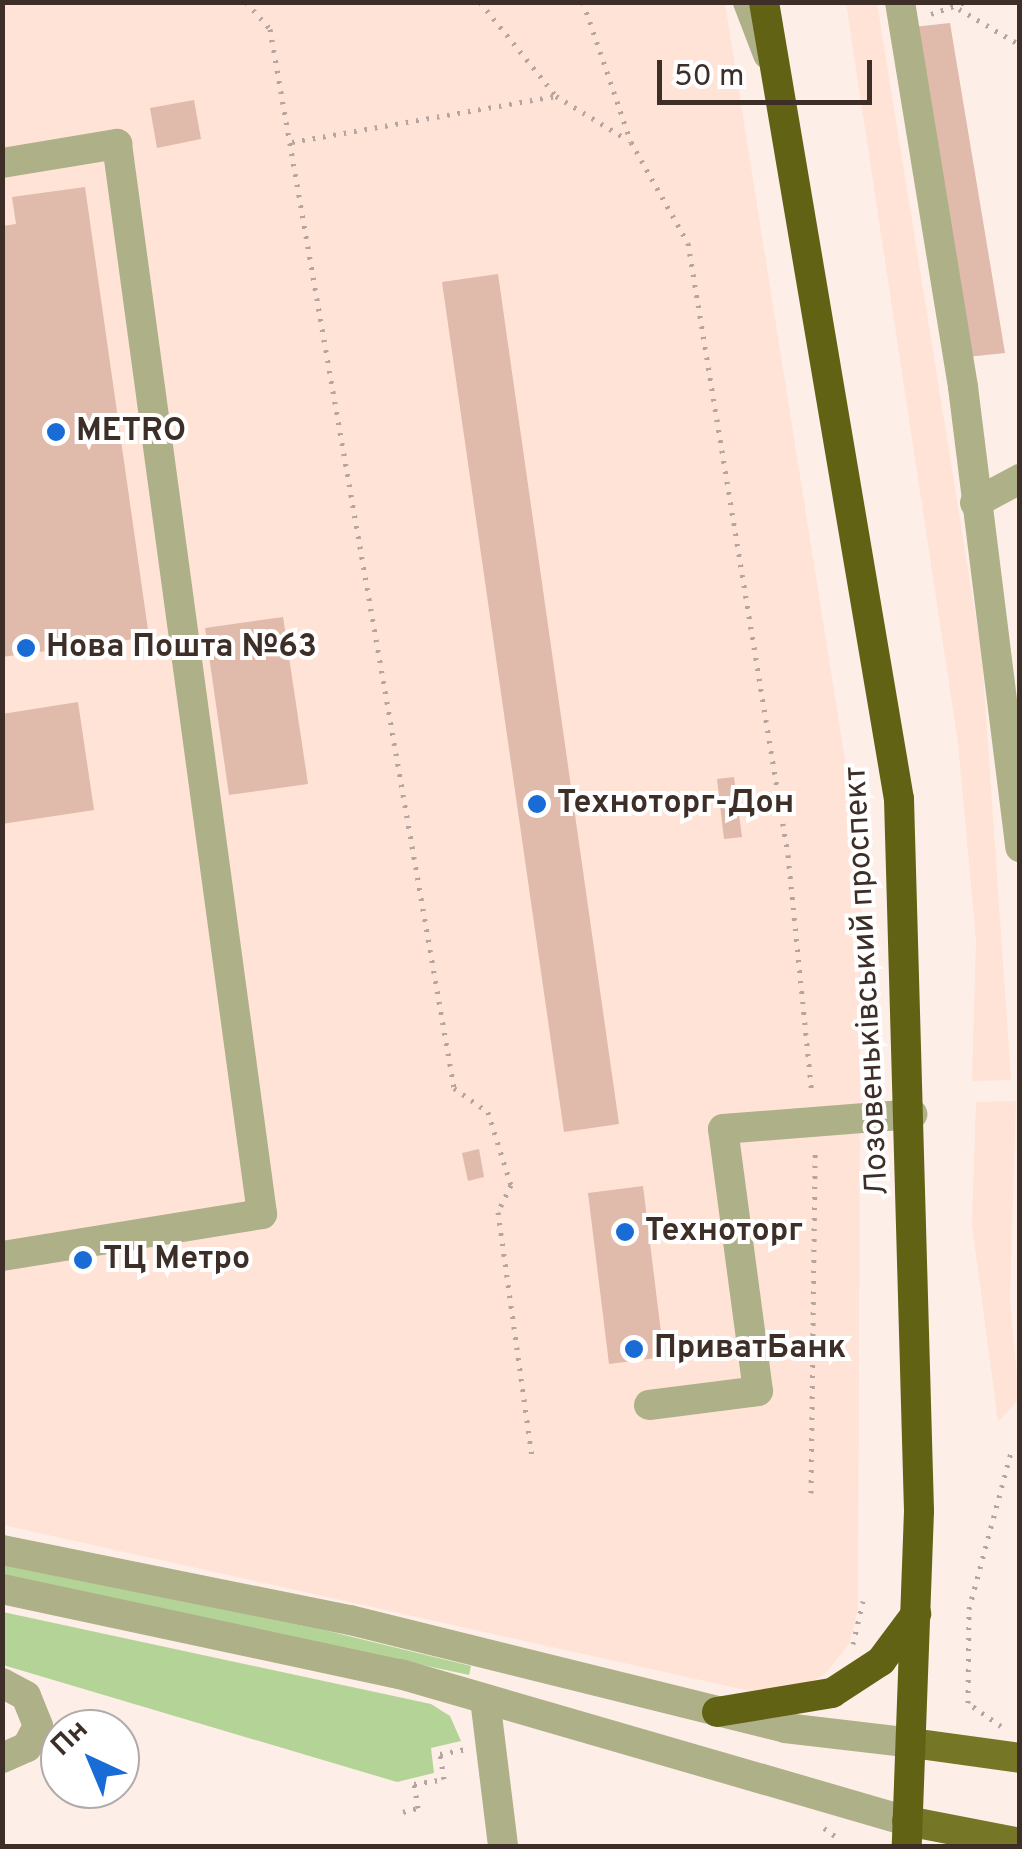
<!DOCTYPE html>
<meta charset="utf-8">
<style>
body{margin:0}
#map{position:relative;width:1022px;height:1849px;overflow:hidden;background:#feeee8;font-family:Overpass,sans-serif}
div>[style]{position:absolute}
.built>*{inset:0;background:#ffe3d6}
.green>*{inset:0;background:#b4d497}
.building>*{inset:0;background:#e0baaa}
.path>*{height:5px;margin-top:-2.5px;transform-origin:0;background:repeating-linear-gradient(90deg,#b5a59f 0 2.5px,transparent 0 10.5px)}
.minor>*{height:30px;margin:-15px;padding:0 15px;transform-origin:15px;border-radius:15px;background:#aeb088}
.major>*{height:30px;margin:-15px;padding:0 15px;transform-origin:15px;border-radius:15px;background:#757726}
.highway>*{height:30px;margin:-15px;padding:0 15px;transform-origin:15px;border-radius:15px;background:#616214}
.dots>*{width:28px;height:28px;translate:-50% -50%;box-sizing:border-box;border:5px solid #fff;border-radius:50%}
span{translate:-50% -50%;white-space:nowrap;text-align:center;line-height:1.15;-webkit-text-stroke:8px #fff;paint-order:stroke}
.poi-label{font-size:32px;color:#3d2e28;font-weight:700}
.left{translate:0 -50%;text-align:left}
.street-label{font-size:32px;color:#3d2e28}
.frame{position:absolute;inset:0;border:5px solid #3d2e28;pointer-events:none}
.north{position:absolute;left:40px;top:1709px;width:100px;height:100px;box-sizing:border-box;background:#fff;border:2px solid #b1aba9;border-radius:50%;rotate:316deg;font-size:28px;font-weight:700;line-height:40px;text-align:center;color:#3d2e28}
.north::after{content:'';display:block;margin:auto;width:35px;height:45px;background:#196cd6;clip-path:polygon(50% 0,100% 100%,50% 72%,0 100%)}
.scale{position:absolute;left:657px;top:60px;width:215px;height:45px;box-sizing:border-box;border:5px solid #3d2e28;border-top:0;padding-left:12px;font-size:30px;line-height:35px;white-space:nowrap;color:#3d2e28;-webkit-text-stroke:8px #fff;paint-order:stroke}
</style>
<div id="map">
<div class="built">
<i style="clip-path:polygon(3px 3px,725px 3px,861px 861px,858px 1610px,849px 1644px,825px 1674px,793px 1691px,750px 1691px,3px 1525px)"></i>
<i style="clip-path:polygon(846px 3px,877px 3px,982px 656px,1011px 1080px,972px 1081px,976px 940px,958px 743px)"></i>
<i style="clip-path:polygon(1016px 1101px,1010px 1300px,1019px 1399px,998px 1422px,972px 1225px,976px 1102px)"></i>
</div>
<div class="green">
<i style="clip-path:polygon(2px 1565px,324px 1630px,471px 1666px,469px 1675px,3px 1575px)"></i>
<i style="clip-path:polygon(3px 1612px,431px 1704px,450px 1716px,461px 1741px,431px 1748px,434px 1773px,397px 1782px,3px 1665px)"></i>
</div>
<div class="building">
<i style="clip-path:polygon(950px 23px,1005px 353px,967px 357px,913px 27px)"></i>
<i style="clip-path:polygon(194px 100px,201px 139px,157px 148px,150px 108px)"></i>
<i style="clip-path:polygon(85px 187px,149px 637px,2px 657px,2px 226px,16px 224px,12px 197px)"></i>
<i style="clip-path:polygon(498px 274px,619px 1124px,564px 1132px,442px 282px)"></i>
<i style="clip-path:polygon(283px 617px,308px 784px,229px 795px,205px 628px)"></i>
<i style="clip-path:polygon(78px 702px,94px 810px,2px 824px,2px 714px)"></i>
<i style="clip-path:polygon(734px 777px,742px 837px,724px 839px,717px 779px)"></i>
<i style="clip-path:polygon(479px 1149px,484px 1177px,468px 1181px,462px 1153px)"></i>
<i style="clip-path:polygon(643px 1186px,664px 1357px,609px 1364px,588px 1193px)"></i>
</div>
<div class="path">
<i style="left:246px;top:2px;width:36px;rotate:48deg"></i>
<i style="left:270px;top:29px;width:1075px;rotate:80.14deg"></i>
<i style="left:454px;top:1088px;width:42px;rotate:35.2deg"></i>
<i style="left:488px;top:1112px;width:77px;rotate:72.5deg"></i>
<i style="left:511px;top:1185px;width:30px;rotate:116deg"></i>
<i style="left:498px;top:1212px;width:246px;rotate:82.1deg"></i>
<i style="left:480px;top:2px;width:121px;rotate:51deg"></i>
<i style="left:556px;top:96px;width:84px;rotate:31.4deg"></i>
<i style="left:583px;top:2px;width:148px;rotate:71.1deg"></i>
<i style="left:631px;top:142px;width:116px;rotate:60.6deg"></i>
<i style="left:688px;top:243px;width:620px;rotate:80.72deg"></i>
<i style="left:788px;top:855px;width:241px;rotate:84.3deg"></i>
<i style="left:959px;top:9px;width:71px;rotate:30.5deg"></i>
<i style="left:931px;top:14px;width:37px;rotate:-19deg"></i>
<i style="left:292px;top:142px;width:268px;rotate:-9.9deg"></i>
<i style="left:811px;top:1493px;width:342px;rotate:-89.3deg"></i>
<i style="left:853px;top:1644px;width:44px;rotate:-76.9deg"></i>
<i style="left:1001px;top:1726px;width:40px;rotate:-145.1deg"></i>
<i style="left:968px;top:1703px;width:94px;rotate:-89.4deg"></i>
<i style="left:969px;top:1609px;width:166px;rotate:-75deg"></i>
<i style="left:403px;top:1812px;width:16px;rotate:-15deg"></i>
<i style="left:418px;top:1808px;width:24px;rotate:-99deg"></i>
<i style="left:414px;top:1784px;width:30px;rotate:-9deg"></i>
<i style="left:444px;top:1779px;width:25px;rotate:-99deg"></i>
<i style="left:440px;top:1754px;width:25px;rotate:-11deg"></i>
<i style="left:824px;top:1828px;width:17px;rotate:36deg"></i>
</div>
<div class="minor">
<i style="left:748px;top:2px;width:56px;rotate:69deg"></i>
<i style="left:900px;top:2px;width:390px;rotate:80.7deg"></i>
<i style="left:963px;top:387px;width:464px;rotate:82.9deg"></i>
<i style="left:2px;top:163px;width:117px;rotate:-9.4deg"></i>
<i style="left:117px;top:144px;width:1080px;rotate:82.28deg"></i>
<i style="left:262px;top:1214px;width:263px;rotate:170.8deg"></i>
<i style="left:975px;top:503px;width:51px;rotate:-28.1deg"></i>
<i style="left:649px;top:1405px;width:110px;rotate:-7.3deg"></i>
<i style="left:758px;top:1391px;width:264px;rotate:-97.6deg"></i>
<i style="left:723px;top:1129px;width:190px;rotate:-4.5deg"></i>
<i style="left:2px;top:1550px;width:355px;rotate:11.4deg"></i>
<i style="left:350px;top:1620px;width:448px;rotate:13.9deg"></i>
<i style="left:785px;top:1728px;width:128px;rotate:6.7deg"></i>
<i style="left:2px;top:1589px;width:407px;rotate:12.1deg"></i>
<i style="left:400px;top:1674px;width:528px;rotate:16.17deg"></i>
<i style="left:2px;top:1683px;width:27px;rotate:28deg"></i>
<i style="left:26px;top:1696px;width:32px;rotate:68deg"></i>
<i style="left:38px;top:1726px;width:24px;rotate:118deg"></i>
<i style="left:27px;top:1747px;width:27px;rotate:156deg"></i>
<i style="left:485px;top:1699px;width:148px;rotate:83deg"></i>
</div>
<div class="major">
<i style="left:912px;top:1743px;width:109px;rotate:7.9deg"></i>
<i style="left:907px;top:1821px;width:115px;rotate:11deg"></i>
</div>
<div class="highway">
<i style="left:764px;top:2px;width:808px;rotate:80.39deg"></i>
<i style="left:899px;top:799px;width:712px;rotate:88.39deg"></i>
<i style="left:919px;top:1511px;width:335px;rotate:92.1deg"></i>
<i style="left:717px;top:1712px;width:117px;rotate:-9.4deg"></i>
<i style="left:832px;top:1693px;width:59px;rotate:-33.1deg"></i>
<i style="left:881px;top:1661px;width:59px;rotate:-53.3deg"></i>
</div>
<div class="dots">
<i style="left:56px;top:432px;background:#196cd6"></i>
<i style="left:26px;top:648px;background:#196cd6"></i>
<i style="left:537px;top:804px;background:#196cd6"></i>
<i style="left:625px;top:1232px;background:#196cd6"></i>
<i style="left:83px;top:1260px;background:#196cd6"></i>
<i style="left:634px;top:1349px;background:#196cd6"></i>
</div>
<div class="poi-label">
<span class="left" style="left:76px;top:432px">METRO</span>
<span class="left" style="left:46px;top:648px">Нова Пошта №63</span>
<span class="left" style="left:557px;top:804px">Техноторг-Дон</span>
<span class="left" style="left:645px;top:1232px">Техноторг</span>
<span class="left" style="left:103px;top:1260px">ТЦ Метро</span>
<span class="left" style="left:654px;top:1349px">ПриватБанк</span>
</div>
<div class="street-label">
<span style="left:868px;top:981px;rotate:-93deg">Лозовеньківський проспект</span>
</div>
<div class="frame"></div>
<div class="north">Пн</div>
<div class="scale">50 m</div>
</div>
